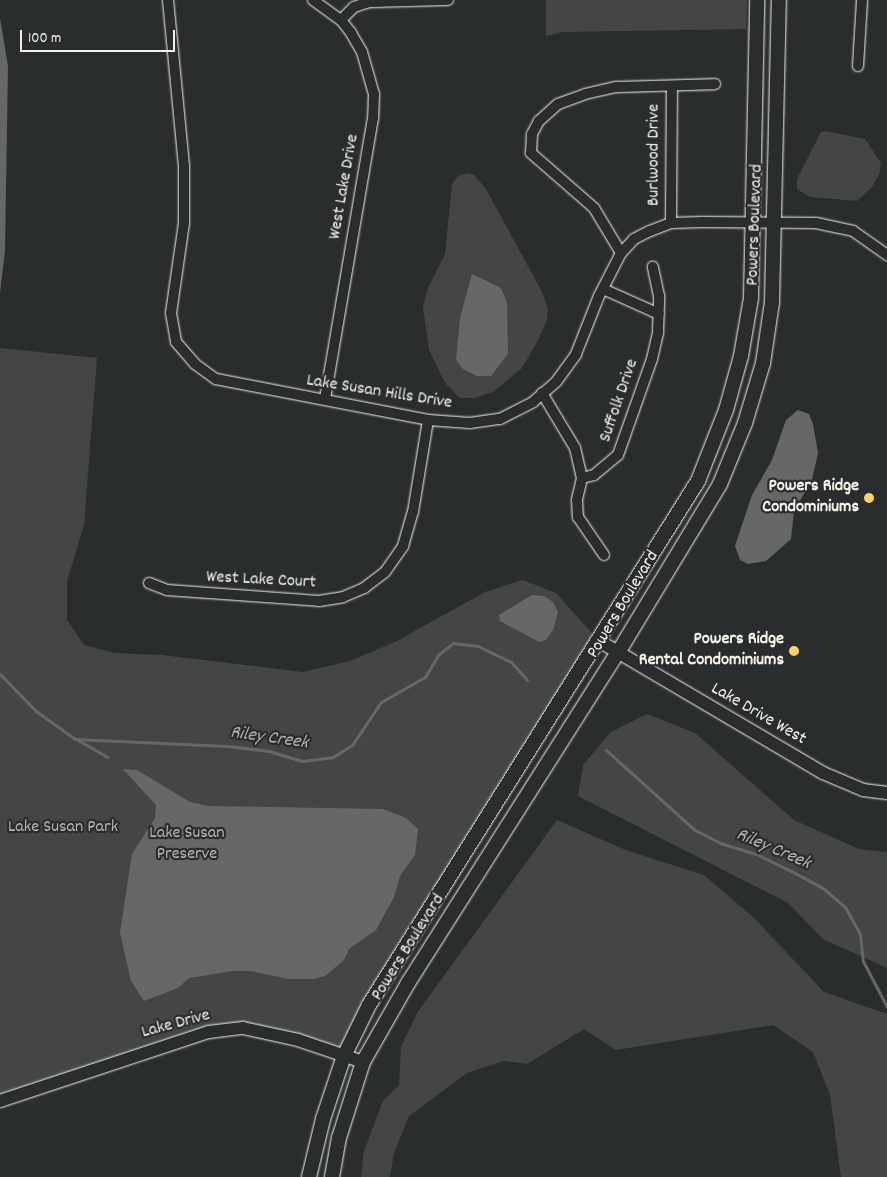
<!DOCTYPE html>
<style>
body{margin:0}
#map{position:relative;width:887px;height:1177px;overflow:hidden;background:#2a2d2e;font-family:Dekko,sans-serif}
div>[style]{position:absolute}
.green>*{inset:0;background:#444645}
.water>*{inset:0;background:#676866}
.stream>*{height:3px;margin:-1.5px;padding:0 1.5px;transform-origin:1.5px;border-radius:1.5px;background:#676866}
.roads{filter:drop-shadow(0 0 1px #f4f1e8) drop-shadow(0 0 1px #f4f1e8)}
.minor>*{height:10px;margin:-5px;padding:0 5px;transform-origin:5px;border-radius:5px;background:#2a2d2e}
.tertiary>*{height:12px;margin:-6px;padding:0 6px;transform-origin:6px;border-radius:6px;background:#2a2d2e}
.secondary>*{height:14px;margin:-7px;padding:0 7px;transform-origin:7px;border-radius:7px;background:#2a2d2e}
.dots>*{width:14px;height:14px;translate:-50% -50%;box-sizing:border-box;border:2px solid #2a2d2e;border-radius:50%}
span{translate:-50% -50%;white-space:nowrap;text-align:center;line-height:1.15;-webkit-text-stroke:4.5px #2a2d2e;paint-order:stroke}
.street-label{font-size:18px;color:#f4f1e8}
.poi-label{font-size:18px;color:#f4f1e8;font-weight:700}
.right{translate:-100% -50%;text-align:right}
.park-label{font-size:18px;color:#b6b5af}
.water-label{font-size:19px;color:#b5b3ae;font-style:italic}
.scale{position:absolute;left:20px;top:30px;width:155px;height:22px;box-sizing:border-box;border:2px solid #f4f1e8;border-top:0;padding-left:6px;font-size:15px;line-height:18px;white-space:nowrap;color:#f4f1e8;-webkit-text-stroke:4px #2a2d2e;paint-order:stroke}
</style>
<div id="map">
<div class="green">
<i style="clip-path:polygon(546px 0,747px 0,746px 29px,562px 32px,546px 36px)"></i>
<i style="clip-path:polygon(825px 131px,865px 139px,881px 163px,880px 172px,872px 187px,857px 201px,810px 197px,797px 189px,797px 179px,821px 132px)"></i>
<i style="clip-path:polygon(467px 173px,474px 175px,486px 189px,542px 292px,548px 309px,547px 320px,537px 342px,522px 368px,493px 392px,475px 398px,460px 398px,445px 383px,429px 350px,423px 307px,428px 288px,445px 254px,452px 184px,458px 176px)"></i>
<i style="clip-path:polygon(0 348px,97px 358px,84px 525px,67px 581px,67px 620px,84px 645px,114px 653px,162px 655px,303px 672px,350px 661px,395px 642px,485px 592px,523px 580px,556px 593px,599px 641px,344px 1056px,243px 1028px,0 1101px)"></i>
<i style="clip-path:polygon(647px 714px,695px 733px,794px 820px,859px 849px,887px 852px,887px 968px,823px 939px,788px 903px,578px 796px,583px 765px,611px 732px)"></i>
<i style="clip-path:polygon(557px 820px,628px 851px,704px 875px,753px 917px,824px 992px,887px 1014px,887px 1177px,841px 1177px,830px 1095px,813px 1052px,773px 1025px,616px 1050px,584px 1029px,527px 1064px,504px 1061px,467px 1073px,409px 1116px,394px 1153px,390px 1177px,361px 1177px,364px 1151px,383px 1101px,399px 1085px,401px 1047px,417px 1013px)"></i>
</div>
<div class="water">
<i style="clip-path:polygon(0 18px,8px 66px,5px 250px,0 293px)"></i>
<i style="clip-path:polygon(472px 274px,501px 288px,507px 303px,508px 354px,491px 376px,477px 376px,463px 369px,456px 360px,460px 318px)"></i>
<i style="clip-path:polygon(798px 410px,809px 414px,813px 424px,818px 453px,812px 480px,794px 511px,791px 539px,766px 561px,748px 564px,740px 560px,735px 546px,752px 495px,772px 460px,786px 420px)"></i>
<i style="clip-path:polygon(532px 595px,544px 596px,553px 602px,558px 612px,553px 630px,546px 640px,539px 642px,500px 621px,499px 615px)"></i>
<i style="clip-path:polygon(123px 769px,137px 770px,190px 802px,208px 806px,383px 809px,406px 818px,418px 829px,415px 855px,400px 876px,394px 897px,376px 930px,349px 949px,344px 960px,325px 976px,314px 979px,288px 979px,251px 971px,232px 971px,189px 978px,178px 988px,144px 1001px,131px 981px,120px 933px,132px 854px,155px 818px,156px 805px)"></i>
</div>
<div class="stream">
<i style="left:0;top:674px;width:52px;rotate:45.8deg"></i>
<i style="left:36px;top:711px;width:48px;rotate:35.7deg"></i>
<i style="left:75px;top:739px;width:153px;rotate:2.6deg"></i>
<i style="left:228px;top:746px;width:41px;rotate:7deg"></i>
<i style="left:269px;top:751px;width:34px;rotate:17deg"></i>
<i style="left:302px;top:761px;width:31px;rotate:-7deg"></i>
<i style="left:333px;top:757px;width:22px;rotate:-32deg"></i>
<i style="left:352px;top:745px;width:52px;rotate:-56deg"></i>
<i style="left:381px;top:702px;width:51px;rotate:-29.6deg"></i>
<i style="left:425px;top:677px;width:26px;rotate:-59deg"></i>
<i style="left:438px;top:655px;width:19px;rotate:-39deg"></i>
<i style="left:453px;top:643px;width:25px;rotate:7deg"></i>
<i style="left:478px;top:646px;width:37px;rotate:26deg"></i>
<i style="left:511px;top:662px;width:24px;rotate:48deg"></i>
<i style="left:78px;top:740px;width:34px;rotate:30deg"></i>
<i style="left:606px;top:750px;width:120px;rotate:42deg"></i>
<i style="left:695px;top:830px;width:28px;rotate:27deg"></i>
<i style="left:720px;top:843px;width:38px;rotate:17deg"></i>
<i style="left:756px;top:854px;width:39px;rotate:26deg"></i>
<i style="left:791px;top:871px;width:36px;rotate:28deg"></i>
<i style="left:823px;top:888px;width:29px;rotate:41deg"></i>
<i style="left:845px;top:907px;width:31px;rotate:61deg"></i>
<i style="left:860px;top:934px;width:27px;rotate:84deg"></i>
<i style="left:863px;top:961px;width:52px;rotate:62.4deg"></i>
</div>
<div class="roads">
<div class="minor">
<i style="left:168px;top:0;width:167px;rotate:84.5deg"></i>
<i style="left:184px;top:166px;width:57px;rotate:90deg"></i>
<i style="left:184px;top:223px;width:91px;rotate:98.2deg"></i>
<i style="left:171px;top:313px;width:29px;rotate:80deg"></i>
<i style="left:176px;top:342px;width:29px;rotate:49deg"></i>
<i style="left:195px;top:364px;width:26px;rotate:36deg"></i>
<i style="left:216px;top:379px;width:216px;rotate:10.9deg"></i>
<i style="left:428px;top:420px;width:42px;rotate:4.1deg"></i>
<i style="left:470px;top:423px;width:30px;rotate:-8deg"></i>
<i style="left:500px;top:419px;width:37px;rotate:-27deg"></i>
<i style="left:533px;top:402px;width:30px;rotate:-41deg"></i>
<i style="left:556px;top:382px;width:34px;rotate:-54deg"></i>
<i style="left:576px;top:354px;width:62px;rotate:-68.4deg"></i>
<i style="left:599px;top:296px;width:48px;rotate:-62.9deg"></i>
<i style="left:621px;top:253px;width:19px;rotate:-47deg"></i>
<i style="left:634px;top:239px;width:18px;rotate:-27deg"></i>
<i style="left:650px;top:231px;width:22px;rotate:-21deg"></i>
<i style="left:671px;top:223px;width:31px;rotate:-2deg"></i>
<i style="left:702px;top:222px;width:114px;rotate:0.5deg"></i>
<i style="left:816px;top:223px;width:38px;rotate:12deg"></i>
<i style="left:853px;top:231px;width:42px;rotate:35.2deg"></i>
<i style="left:313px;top:0;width:34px;rotate:36deg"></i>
<i style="left:341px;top:20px;width:16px;rotate:52deg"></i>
<i style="left:351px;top:33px;width:22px;rotate:60deg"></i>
<i style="left:362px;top:52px;width:44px;rotate:74.1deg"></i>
<i style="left:374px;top:94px;width:24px;rotate:92deg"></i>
<i style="left:373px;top:118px;width:286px;rotate:99.7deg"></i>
<i style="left:341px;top:20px;width:18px;rotate:-45deg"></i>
<i style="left:354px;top:7px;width:16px;rotate:-18deg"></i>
<i style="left:369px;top:2px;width:79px;rotate:-1.5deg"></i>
<i style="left:858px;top:66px;width:66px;rotate:-86.5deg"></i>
<i style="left:671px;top:223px;width:136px;rotate:-89.6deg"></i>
<i style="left:621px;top:253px;width:52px;rotate:-121deg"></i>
<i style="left:594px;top:208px;width:84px;rotate:-138.9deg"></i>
<i style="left:531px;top:153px;width:19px;rotate:-87deg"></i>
<i style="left:532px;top:134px;width:15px;rotate:-62deg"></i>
<i style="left:539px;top:121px;width:25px;rotate:-42deg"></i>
<i style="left:558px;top:104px;width:29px;rotate:-20deg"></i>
<i style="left:585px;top:94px;width:32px;rotate:-13deg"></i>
<i style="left:616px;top:87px;width:99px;rotate:-1.7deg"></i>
<i style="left:603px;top:289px;width:61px;rotate:24.1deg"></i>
<i style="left:542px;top:393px;width:64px;rotate:59deg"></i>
<i style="left:575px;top:448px;width:31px;rotate:77deg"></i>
<i style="left:582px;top:478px;width:23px;rotate:103deg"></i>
<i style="left:577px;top:500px;width:17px;rotate:87deg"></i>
<i style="left:578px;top:517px;width:46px;rotate:55.6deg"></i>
<i style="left:582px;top:478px;width:12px;rotate:-14deg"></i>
<i style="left:594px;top:475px;width:31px;rotate:-40deg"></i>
<i style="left:618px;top:455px;width:102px;rotate:-70.5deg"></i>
<i style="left:652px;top:359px;width:28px;rotate:-77deg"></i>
<i style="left:658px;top:332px;width:36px;rotate:-88deg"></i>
<i style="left:659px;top:296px;width:30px;rotate:-102deg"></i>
<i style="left:149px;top:583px;width:19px;rotate:21deg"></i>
<i style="left:167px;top:590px;width:152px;rotate:4.1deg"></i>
<i style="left:319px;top:601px;width:24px;rotate:-9deg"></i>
<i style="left:343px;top:597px;width:23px;rotate:-23deg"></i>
<i style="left:364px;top:588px;width:26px;rotate:-37deg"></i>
<i style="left:385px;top:572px;width:32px;rotate:-55deg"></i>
<i style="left:403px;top:546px;width:35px;rotate:-74deg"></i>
<i style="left:413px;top:512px;width:93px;rotate:-80.7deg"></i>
</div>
<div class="tertiary">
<i style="left:599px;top:641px;width:260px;rotate:30.5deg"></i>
<i style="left:823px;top:773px;width:43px;rotate:23deg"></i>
<i style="left:863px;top:790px;width:24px;rotate:7deg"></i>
<i style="left:0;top:1101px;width:220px;rotate:-18.3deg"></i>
<i style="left:209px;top:1032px;width:34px;rotate:-7deg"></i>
<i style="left:243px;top:1028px;width:56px;rotate:12.3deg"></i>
<i style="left:298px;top:1040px;width:69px;rotate:18.7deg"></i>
</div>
<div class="secondary">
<i style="left:309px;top:1177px;width:60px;rotate:-76.4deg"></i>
<i style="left:323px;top:1119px;width:66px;rotate:-71.6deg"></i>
<i style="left:344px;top:1056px;width:57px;rotate:-63.9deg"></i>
<i style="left:369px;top:1005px;width:619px;rotate:-57.88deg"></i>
<i style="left:698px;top:481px;width:76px;rotate:-68.5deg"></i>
<i style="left:726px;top:410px;width:56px;rotate:-74.5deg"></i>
<i style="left:741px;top:356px;width:59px;rotate:-80.2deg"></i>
<i style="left:751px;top:298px;width:298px;rotate:-88.8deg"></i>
<i style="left:332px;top:1177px;width:40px;rotate:-80deg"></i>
<i style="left:339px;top:1138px;width:80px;rotate:-72.5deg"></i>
<i style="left:363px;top:1062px;width:91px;rotate:-60.3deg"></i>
<i style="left:408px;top:983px;width:393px;rotate:-57.6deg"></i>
<i style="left:619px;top:651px;width:195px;rotate:-58.8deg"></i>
<i style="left:720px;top:484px;width:66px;rotate:-67.7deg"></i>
<i style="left:745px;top:423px;width:63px;rotate:-73.3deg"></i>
<i style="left:763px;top:363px;width:62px;rotate:-81.6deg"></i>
<i style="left:772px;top:302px;width:302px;rotate:-88.7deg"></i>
</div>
</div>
<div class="dots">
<i style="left:869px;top:498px;background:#ffd166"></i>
<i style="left:794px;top:651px;background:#ffd166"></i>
</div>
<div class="street-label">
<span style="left:655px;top:155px;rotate:-90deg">Burlwood Drive</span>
<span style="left:345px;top:187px;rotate:-80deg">West Lake Drive</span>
<span style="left:756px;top:225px;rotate:-88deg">Powers Boulevard</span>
<span style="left:379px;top:393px;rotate:9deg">Lake Susan Hills Drive</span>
<span style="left:620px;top:401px;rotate:-71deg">Suffolk Drive</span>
<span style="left:261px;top:581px;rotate:3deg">West Lake Court</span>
<span style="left:624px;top:605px;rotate:-59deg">Powers Boulevard</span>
<span style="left:758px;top:715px;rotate:30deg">Lake Drive West</span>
<span style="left:409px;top:948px;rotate:-58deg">Powers Boulevard</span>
<span style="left:176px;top:1025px;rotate:-15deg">Lake Drive</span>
</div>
<div class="poi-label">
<span class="right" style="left:859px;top:498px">Powers Ridge<br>Condominiums</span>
<span class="right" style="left:784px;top:651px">Powers Ridge<br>Rental Condominiums</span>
</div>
<div class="park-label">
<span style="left:63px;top:828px">Lake Susan Park</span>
<span style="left:187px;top:845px">Lake Susan<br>Preserve</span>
</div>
<div class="water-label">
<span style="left:269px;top:739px;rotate:8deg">Riley Creek</span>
<span style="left:773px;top:850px;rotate:23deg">Riley Creek</span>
</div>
<div class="scale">100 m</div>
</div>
